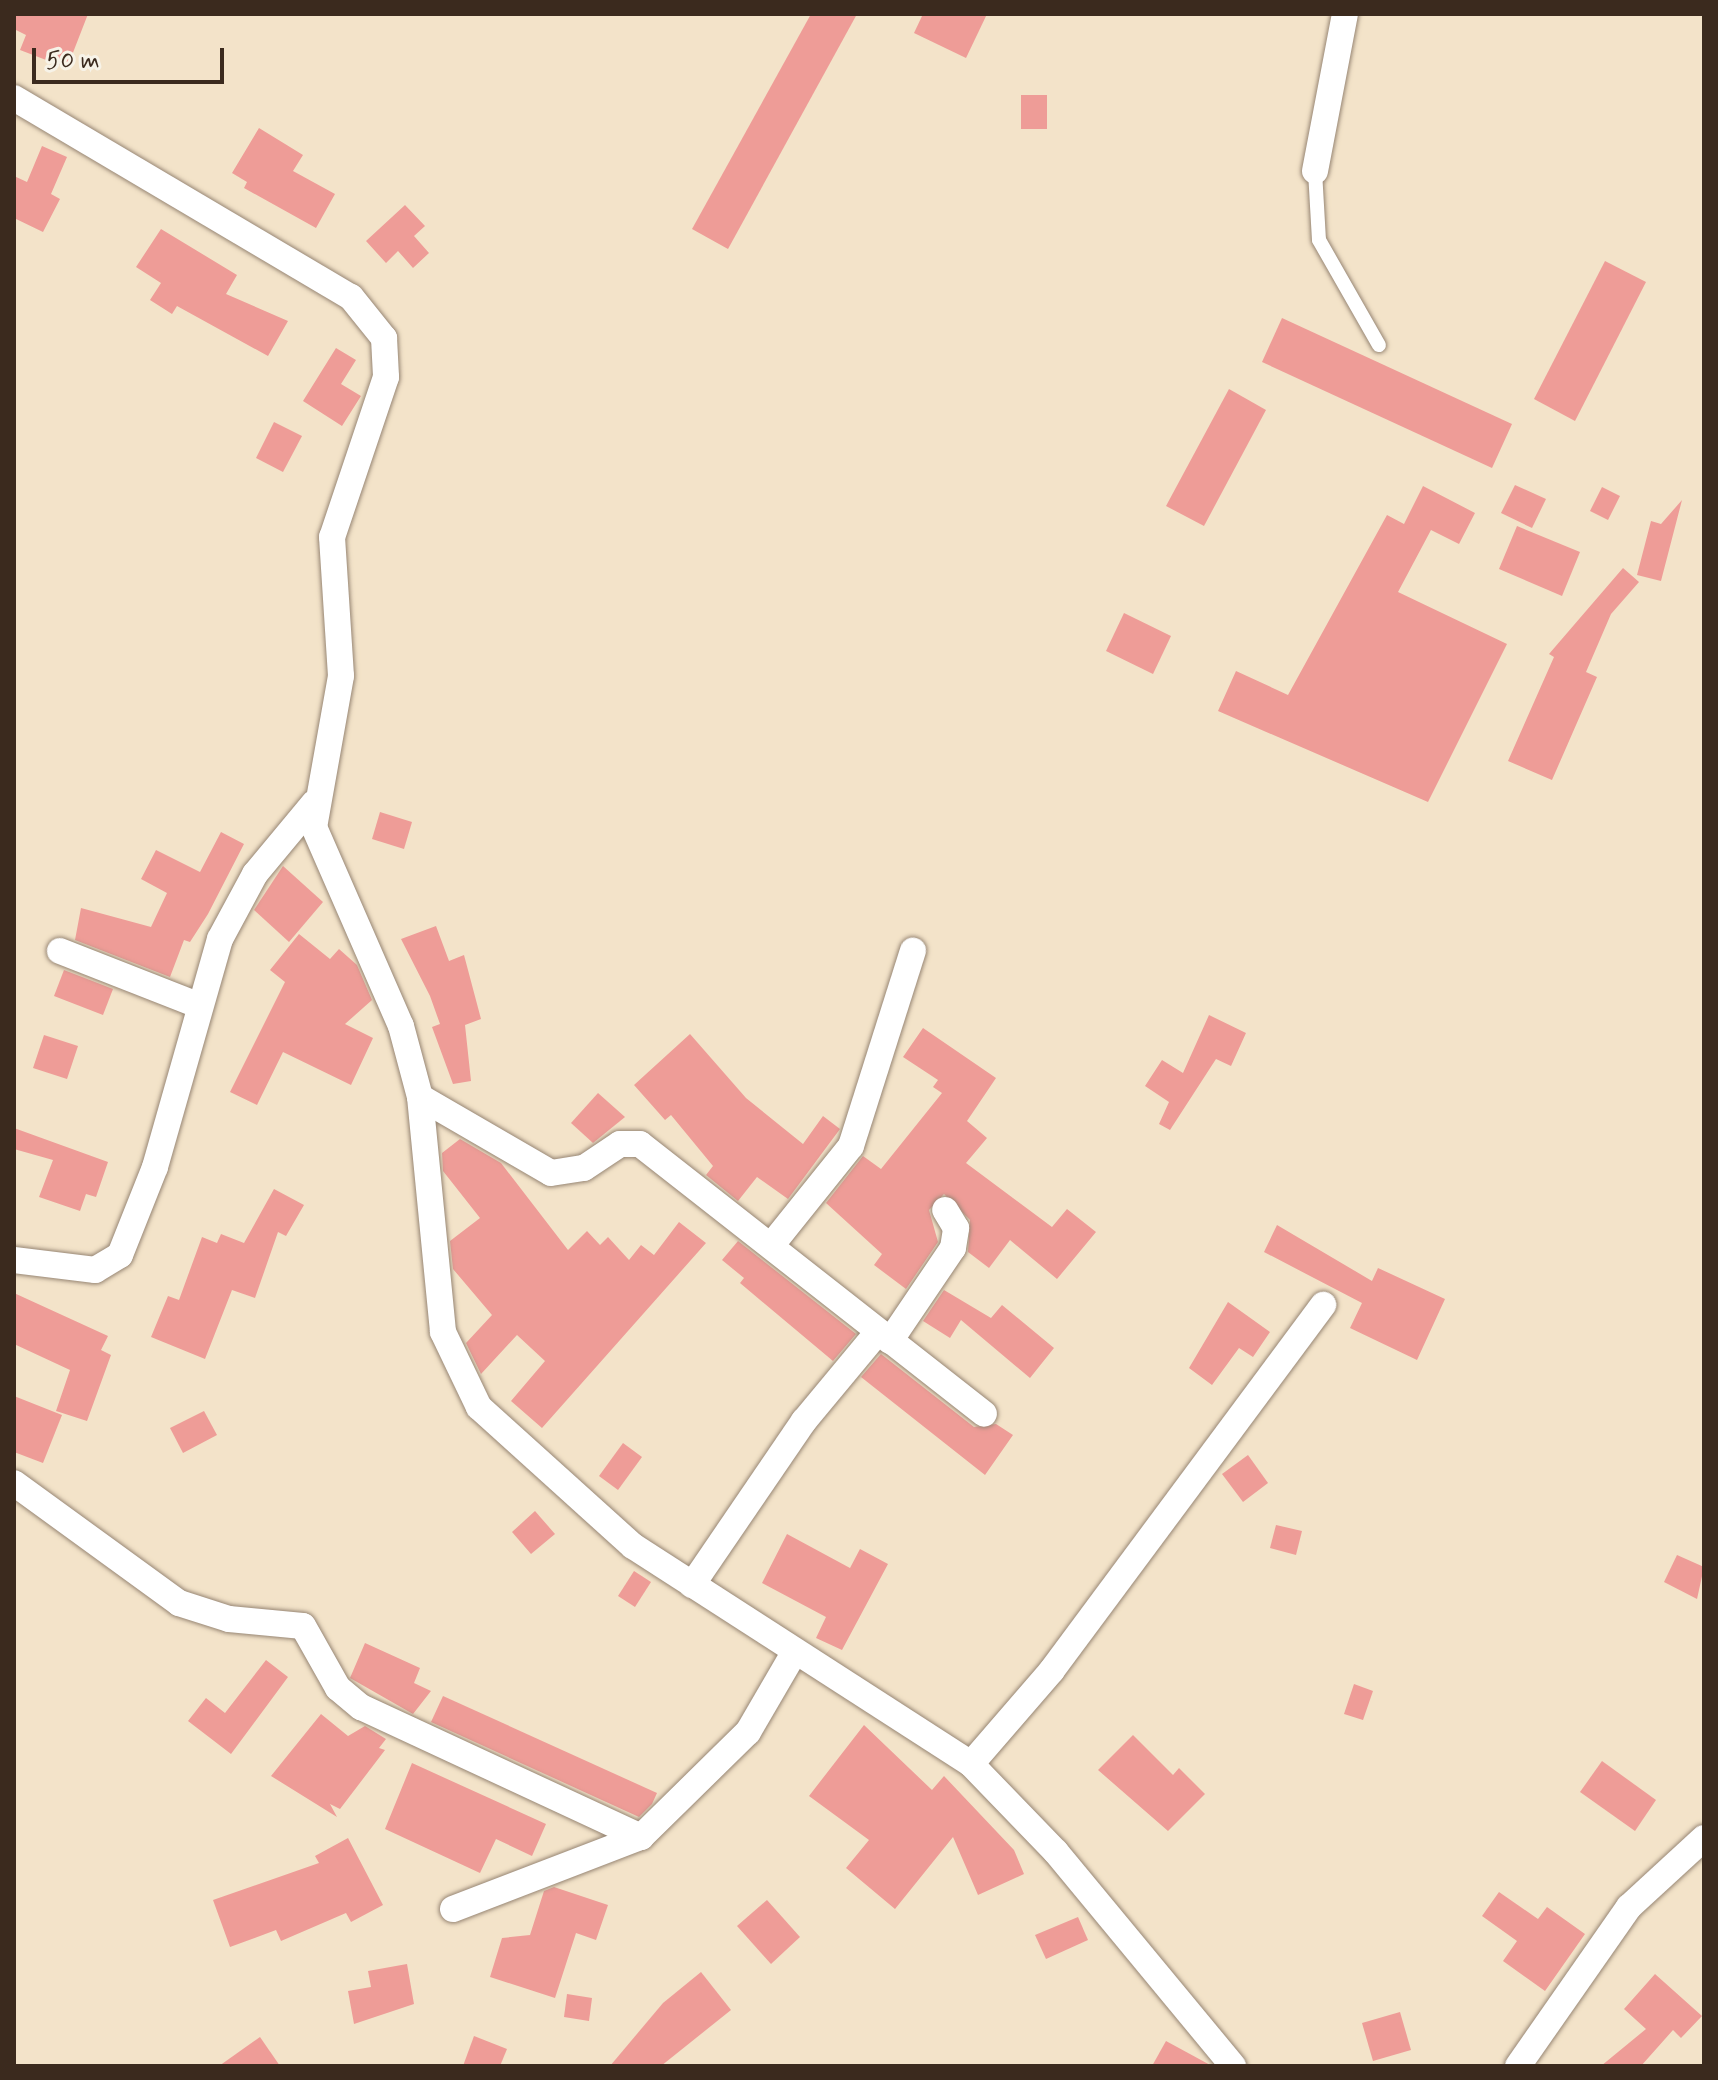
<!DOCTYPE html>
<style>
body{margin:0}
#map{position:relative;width:1718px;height:2080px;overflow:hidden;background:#f3e3c9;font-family:Mynerve,sans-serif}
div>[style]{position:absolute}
.building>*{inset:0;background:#ee9c97}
.roads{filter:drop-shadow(0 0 2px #978674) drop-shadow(0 0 2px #978674)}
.lane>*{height:14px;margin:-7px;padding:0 7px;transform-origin:7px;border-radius:7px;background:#fff}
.street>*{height:26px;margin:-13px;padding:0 13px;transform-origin:13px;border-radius:13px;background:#fff}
span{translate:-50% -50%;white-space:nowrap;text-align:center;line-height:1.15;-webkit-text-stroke:7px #f7f3e8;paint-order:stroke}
.frame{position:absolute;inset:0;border:16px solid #3b2a1e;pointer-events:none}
.scale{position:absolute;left:32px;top:48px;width:192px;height:36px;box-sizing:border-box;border:4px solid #3b2a1e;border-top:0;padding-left:10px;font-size:24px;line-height:28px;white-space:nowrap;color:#3b2a1e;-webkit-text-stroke:6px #f7f3e8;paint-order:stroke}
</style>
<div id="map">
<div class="building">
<i style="clip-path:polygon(14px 14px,88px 14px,67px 68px,20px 50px,26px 35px,14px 29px)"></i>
<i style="clip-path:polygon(811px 14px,857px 14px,728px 249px,692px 229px)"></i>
<i style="clip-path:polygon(923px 14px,987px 14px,966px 58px,914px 33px)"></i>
<i style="clip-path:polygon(1021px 95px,1047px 95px,1047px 129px,1021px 129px)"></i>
<i style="clip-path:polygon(259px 128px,303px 155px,293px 171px,335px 194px,316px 228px,244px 188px,247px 182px,232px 173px)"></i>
<i style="clip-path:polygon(42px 146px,67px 157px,51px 194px,60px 199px,43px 232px,14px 218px,14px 176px,27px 182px)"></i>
<i style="clip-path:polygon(405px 205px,425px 226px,414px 236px,429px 253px,413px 268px,398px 251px,386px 263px,366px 241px)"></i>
<i style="clip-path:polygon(161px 229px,237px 275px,226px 294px,288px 321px,268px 356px,177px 306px,172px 314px,150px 300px,161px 283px,136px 267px)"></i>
<i style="clip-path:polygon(1605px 261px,1646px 282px,1575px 421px,1534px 399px)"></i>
<i style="clip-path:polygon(1282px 318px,1512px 424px,1492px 468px,1262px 362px)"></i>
<i style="clip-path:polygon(336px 348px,356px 360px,341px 384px,361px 396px,342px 426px,303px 401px)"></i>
<i style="clip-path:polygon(1229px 389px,1266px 410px,1204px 526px,1166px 506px)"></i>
<i style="clip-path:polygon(274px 422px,302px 436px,283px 472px,256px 458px)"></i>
<i style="clip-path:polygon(1515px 485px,1546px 499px,1532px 528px,1501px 513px)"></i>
<i style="clip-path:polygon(1423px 486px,1475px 513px,1459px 544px,1431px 530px,1398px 592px,1507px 644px,1428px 802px,1218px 711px,1236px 671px,1288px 695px,1387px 515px,1404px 524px)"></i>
<i style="clip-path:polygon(1602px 487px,1620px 496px,1608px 520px,1590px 511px)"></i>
<i style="clip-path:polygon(1682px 500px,1661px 581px,1637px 575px,1651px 521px,1661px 524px)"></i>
<i style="clip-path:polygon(1517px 526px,1580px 552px,1562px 596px,1499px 569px)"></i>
<i style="clip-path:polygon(1623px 568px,1639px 582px,1611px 614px,1586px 672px,1597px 677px,1552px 780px,1508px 761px,1554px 657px,1549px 654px)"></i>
<i style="clip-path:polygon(1124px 613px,1171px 636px,1153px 674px,1106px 651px)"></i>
<i style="clip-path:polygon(380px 812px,412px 822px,404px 849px,372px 839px)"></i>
<i style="clip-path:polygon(221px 832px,244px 844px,208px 914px,190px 942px,184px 940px,170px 977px,75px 940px,81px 908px,151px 927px,167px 893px,141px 879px,156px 850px,200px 872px)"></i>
<i style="clip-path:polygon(283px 866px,323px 902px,289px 942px,254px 910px)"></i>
<i style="clip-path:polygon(436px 926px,449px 961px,464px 955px,481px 1019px,465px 1025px,471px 1081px,453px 1084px,432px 1027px,440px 1024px,430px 996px,401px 939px)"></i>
<i style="clip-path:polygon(299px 934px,330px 959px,339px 949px,357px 965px,372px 1000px,345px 1024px,373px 1038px,351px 1085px,283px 1052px,257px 1105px,230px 1092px,285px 982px,270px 970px)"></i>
<i style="clip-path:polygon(64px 970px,113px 989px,103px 1015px,54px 996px)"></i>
<i style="clip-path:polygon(1209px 1015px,1246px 1033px,1231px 1066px,1216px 1059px,1170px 1130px,1159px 1124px,1169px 1102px,1145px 1086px,1162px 1060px,1183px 1073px)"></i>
<i style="clip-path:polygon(923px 1028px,996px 1078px,967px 1121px,987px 1138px,966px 1163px,1052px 1227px,1067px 1209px,1096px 1232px,1057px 1279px,1010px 1240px,989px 1268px,968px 1252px,970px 1220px,944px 1194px,929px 1210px,938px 1242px,906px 1289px,874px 1265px,882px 1254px,826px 1203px,863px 1156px,881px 1169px,942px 1093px,933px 1087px,938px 1080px,903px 1057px)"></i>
<i style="clip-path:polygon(690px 1034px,746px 1098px,803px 1144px,823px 1116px,840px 1129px,788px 1199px,757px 1177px,738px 1201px,706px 1175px,713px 1166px,671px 1115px,665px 1120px,634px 1085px)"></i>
<i style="clip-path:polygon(44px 1035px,78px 1046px,67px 1079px,33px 1068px)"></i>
<i style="clip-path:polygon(598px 1093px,625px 1117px,593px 1143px,571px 1123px)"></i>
<i style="clip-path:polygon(14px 1128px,108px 1162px,96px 1197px,86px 1194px,80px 1211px,39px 1197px,53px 1160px,14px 1149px)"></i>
<i style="clip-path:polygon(460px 1139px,501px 1163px,568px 1250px,587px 1231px,600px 1245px,608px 1237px,629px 1260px,641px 1245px,654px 1255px,679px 1222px,706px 1243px,542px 1428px,511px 1401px,545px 1361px,517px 1335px,481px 1374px,466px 1343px,492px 1315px,453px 1269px,450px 1241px,480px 1218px,443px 1171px,442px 1153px)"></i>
<i style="clip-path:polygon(274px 1189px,304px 1205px,286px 1236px,278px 1232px,255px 1298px,232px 1290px,205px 1359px,151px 1337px,168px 1296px,179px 1300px,202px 1237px,217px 1243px,221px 1234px,244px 1243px)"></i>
<i style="clip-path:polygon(1277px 1225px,1372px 1281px,1378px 1268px,1445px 1299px,1417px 1360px,1350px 1328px,1362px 1303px,1264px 1252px)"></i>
<i style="clip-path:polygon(738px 1241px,856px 1334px,833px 1361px,740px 1283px,744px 1278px,722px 1260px)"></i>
<i style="clip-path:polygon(944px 1290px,991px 1318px,1002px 1305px,1054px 1348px,1030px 1378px,961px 1320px,950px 1338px,923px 1321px)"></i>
<i style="clip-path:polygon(14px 1293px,108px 1336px,101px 1350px,111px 1355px,87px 1421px,56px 1411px,70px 1370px,14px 1344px)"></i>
<i style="clip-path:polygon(1228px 1302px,1270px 1332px,1253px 1357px,1239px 1348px,1212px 1385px,1189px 1368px)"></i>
<i style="clip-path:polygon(881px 1354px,974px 1427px,996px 1424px,1013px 1435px,985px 1475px,861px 1377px)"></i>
<i style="clip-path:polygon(14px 1396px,62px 1415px,43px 1463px,14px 1452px)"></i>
<i style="clip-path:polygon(204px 1411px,217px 1435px,183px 1453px,170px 1428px)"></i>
<i style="clip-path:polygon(623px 1443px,642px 1457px,618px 1490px,599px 1476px)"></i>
<i style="clip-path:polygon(1248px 1455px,1268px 1483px,1243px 1502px,1222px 1474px)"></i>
<i style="clip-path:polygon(535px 1511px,555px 1534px,531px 1554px,512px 1532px)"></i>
<i style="clip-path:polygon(1276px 1525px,1302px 1531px,1296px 1555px,1270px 1548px)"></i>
<i style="clip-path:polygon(787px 1534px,850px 1568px,860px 1549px,888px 1564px,842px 1650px,816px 1638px,826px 1617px,762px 1583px)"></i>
<i style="clip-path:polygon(1677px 1555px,1704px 1567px,1697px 1599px,1664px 1582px)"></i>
<i style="clip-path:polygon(634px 1571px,651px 1582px,635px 1607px,618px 1596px)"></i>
<i style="clip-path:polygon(365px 1643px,420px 1668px,414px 1683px,431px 1691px,413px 1714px,350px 1678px)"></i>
<i style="clip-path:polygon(266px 1660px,288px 1677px,231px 1754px,188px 1721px,206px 1698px,225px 1713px)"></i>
<i style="clip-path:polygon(1354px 1684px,1373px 1691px,1363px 1720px,1344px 1714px)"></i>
<i style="clip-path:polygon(443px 1696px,657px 1793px,652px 1804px,639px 1817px,431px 1722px)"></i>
<i style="clip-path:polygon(321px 1714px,348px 1736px,365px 1726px,386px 1739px,379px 1748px,385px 1750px,340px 1809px,330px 1804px,337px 1817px,271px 1776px)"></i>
<i style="clip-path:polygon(864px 1725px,932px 1790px,944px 1776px,1014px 1850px,1024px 1874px,978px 1895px,953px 1837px,895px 1909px,846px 1868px,869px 1840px,809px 1796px)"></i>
<i style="clip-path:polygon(1133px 1735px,1173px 1775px,1179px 1768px,1205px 1794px,1168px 1831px,1098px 1770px)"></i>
<i style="clip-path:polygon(1602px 1761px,1656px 1800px,1635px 1831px,1580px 1792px)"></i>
<i style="clip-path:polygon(412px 1763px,546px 1824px,532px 1856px,496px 1839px,480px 1873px,385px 1829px)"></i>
<i style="clip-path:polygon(348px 1838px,383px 1905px,351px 1922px,346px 1913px,281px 1941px,276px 1930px,230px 1947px,213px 1900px,319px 1863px,315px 1856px)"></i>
<i style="clip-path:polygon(554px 1887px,608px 1905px,596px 1940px,576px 1933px,555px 1998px,490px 1977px,502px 1938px,530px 1935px,544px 1891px)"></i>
<i style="clip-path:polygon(1499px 1892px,1538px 1919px,1547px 1907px,1585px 1934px,1545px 1991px,1503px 1961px,1517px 1941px,1482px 1916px)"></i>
<i style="clip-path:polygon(767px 1900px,800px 1937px,771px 1964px,737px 1926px)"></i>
<i style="clip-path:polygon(1078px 1917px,1088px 1940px,1046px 1959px,1035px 1935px)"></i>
<i style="clip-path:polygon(407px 1964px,414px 2004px,354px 2024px,348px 1991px,371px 1987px,368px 1971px)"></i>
<i style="clip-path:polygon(701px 1972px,731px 2010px,661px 2066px,610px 2066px,663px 2003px)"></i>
<i style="clip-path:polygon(1655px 1974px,1702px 2016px,1681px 2038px,1673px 2030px,1641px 2066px,1601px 2066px,1646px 2029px,1624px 2009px)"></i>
<i style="clip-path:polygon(567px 1994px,592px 1998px,589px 2021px,564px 2017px)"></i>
<i style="clip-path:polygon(1400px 2012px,1411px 2050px,1373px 2061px,1362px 2023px)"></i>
<i style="clip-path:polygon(474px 2036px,507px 2049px,500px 2066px,463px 2066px)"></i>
<i style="clip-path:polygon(260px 2037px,280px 2066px,219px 2066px)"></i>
<i style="clip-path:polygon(1166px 2041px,1212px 2066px,1152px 2066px)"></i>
</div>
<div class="roads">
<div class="lane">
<i style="left:1315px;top:171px;width:69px;rotate:86.7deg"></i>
<i style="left:1319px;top:240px;width:121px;rotate:60.3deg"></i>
</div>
<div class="street">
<i style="left:14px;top:98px;width:391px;rotate:30.6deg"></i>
<i style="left:351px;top:297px;width:53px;rotate:51.2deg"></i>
<i style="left:384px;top:338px;width:39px;rotate:87deg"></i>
<i style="left:386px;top:377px;width:169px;rotate:108.6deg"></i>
<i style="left:332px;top:537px;width:139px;rotate:86.3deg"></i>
<i style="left:341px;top:676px;width:153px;rotate:100.1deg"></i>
<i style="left:314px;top:827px;width:217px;rotate:66.4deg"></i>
<i style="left:401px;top:1026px;width:73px;rotate:75deg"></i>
<i style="left:420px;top:1097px;width:236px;rotate:84.4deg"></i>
<i style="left:443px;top:1332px;width:83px;rotate:64.4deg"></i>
<i style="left:479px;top:1407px;width:207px;rotate:42.1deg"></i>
<i style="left:633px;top:1546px;width:402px;rotate:32.8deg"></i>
<i style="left:971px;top:1764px;width:122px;rotate:46deg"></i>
<i style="left:1056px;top:1852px;width:278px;rotate:50.4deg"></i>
<i style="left:1315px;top:171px;width:160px;rotate:-79.2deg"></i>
<i style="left:60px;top:951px;width:148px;rotate:21.4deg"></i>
<i style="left:420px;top:1097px;width:151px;rotate:30.1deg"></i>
<i style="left:551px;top:1173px;width:33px;rotate:-9deg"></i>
<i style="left:584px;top:1168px;width:43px;rotate:-33.7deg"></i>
<i style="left:620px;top:1144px;width:20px"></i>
<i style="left:640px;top:1144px;width:437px;rotate:38.1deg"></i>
<i style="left:774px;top:1242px;width:123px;rotate:-51.3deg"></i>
<i style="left:851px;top:1146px;width:205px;rotate:-72.4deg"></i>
<i style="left:14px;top:1260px;width:82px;rotate:7deg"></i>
<i style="left:95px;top:1270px;width:29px;rotate:-31deg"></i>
<i style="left:120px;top:1255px;width:95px;rotate:-68.3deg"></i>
<i style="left:155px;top:1167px;width:237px;rotate:-74.1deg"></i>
<i style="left:220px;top:939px;width:74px;rotate:-61.7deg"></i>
<i style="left:255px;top:874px;width:92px;rotate:-50.3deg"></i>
<i style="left:890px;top:1341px;width:112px;rotate:-55.9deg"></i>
<i style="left:953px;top:1248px;width:20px;rotate:-81deg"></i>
<i style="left:956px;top:1228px;width:21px;rotate:-121deg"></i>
<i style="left:14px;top:1483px;width:204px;rotate:36deg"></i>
<i style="left:179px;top:1603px;width:52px;rotate:17.7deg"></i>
<i style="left:229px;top:1619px;width:74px;rotate:5.4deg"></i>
<i style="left:303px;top:1626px;width:71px;rotate:60.6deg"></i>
<i style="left:338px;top:1688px;width:30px;rotate:40deg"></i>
<i style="left:361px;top:1707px;width:309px;rotate:24.9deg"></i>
<i style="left:692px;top:1585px;width:199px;rotate:-55.7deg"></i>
<i style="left:804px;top:1421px;width:116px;rotate:-50.3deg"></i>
<i style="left:971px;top:1764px;width:124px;rotate:-49.2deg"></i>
<i style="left:1052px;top:1670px;width:455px;rotate:-53.4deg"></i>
<i style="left:453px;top:1909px;width:201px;rotate:-21deg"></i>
<i style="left:641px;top:1837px;width:150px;rotate:-44.5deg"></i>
<i style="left:748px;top:1732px;width:91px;rotate:-59.8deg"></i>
<i style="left:1518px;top:2066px;width:194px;rotate:-55.1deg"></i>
<i style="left:1629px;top:1907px;width:102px;rotate:-42.6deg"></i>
</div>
</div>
<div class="frame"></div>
<div class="scale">50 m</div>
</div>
